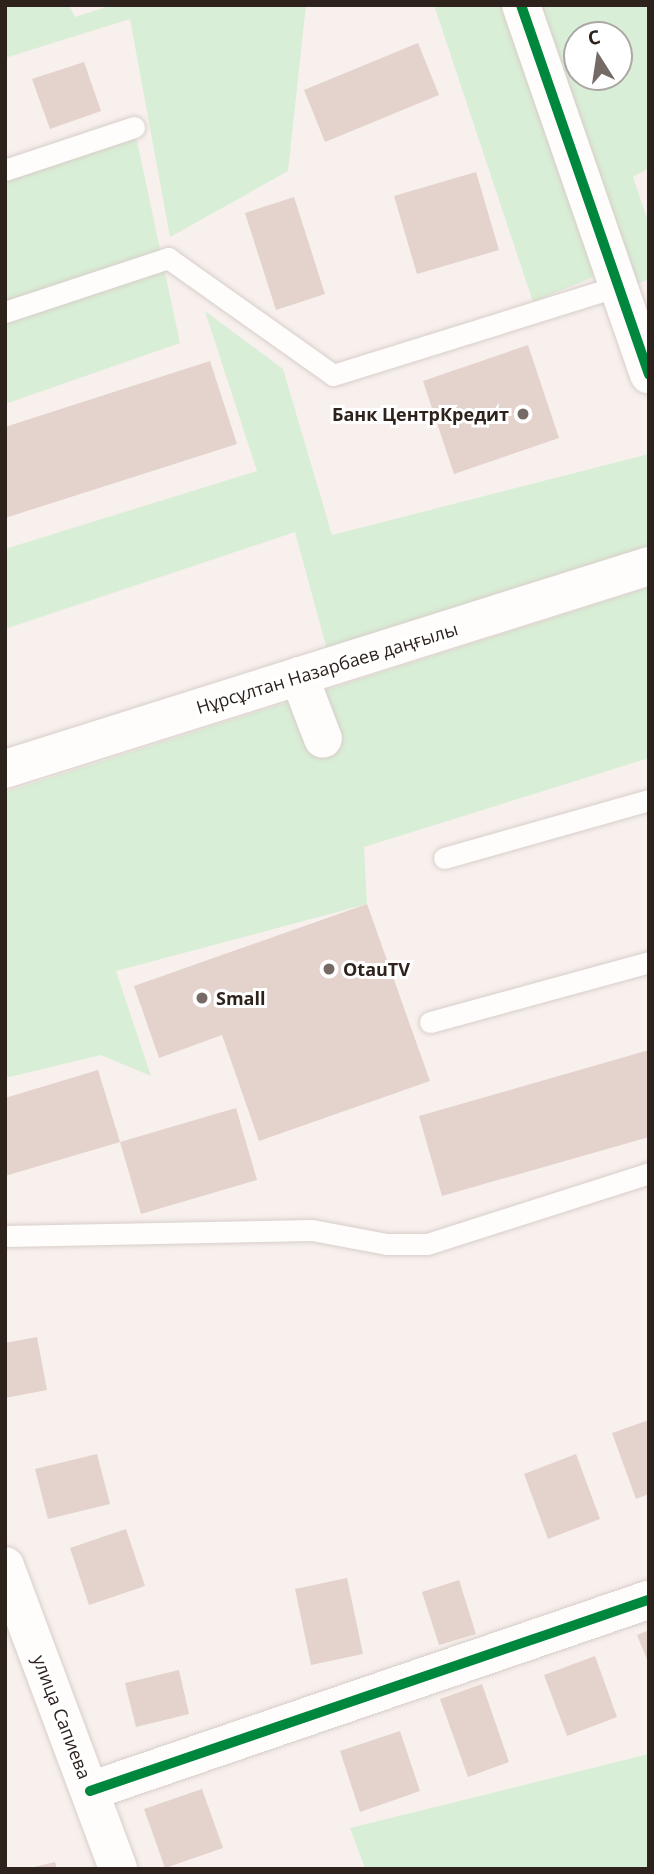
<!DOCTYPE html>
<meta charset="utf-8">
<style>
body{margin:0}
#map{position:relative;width:654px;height:1874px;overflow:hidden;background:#f8f0ed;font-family:"Open Sans",sans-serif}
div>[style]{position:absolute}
.green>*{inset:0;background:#d9eed6}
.building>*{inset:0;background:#e4d2cc}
.roads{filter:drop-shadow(0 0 2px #d7cec9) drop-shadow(0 0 2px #d7cec9)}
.service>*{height:21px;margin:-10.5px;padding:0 10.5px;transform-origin:10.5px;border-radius:10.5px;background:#fefdfc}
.minor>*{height:38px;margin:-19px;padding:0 19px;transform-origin:19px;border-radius:19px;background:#fefdfc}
.secondary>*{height:38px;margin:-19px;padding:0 19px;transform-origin:19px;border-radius:19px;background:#fefdfc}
.cycleway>*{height:10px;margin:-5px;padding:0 5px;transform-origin:5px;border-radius:5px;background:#00873e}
.dots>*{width:19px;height:19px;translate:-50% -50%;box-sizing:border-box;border:4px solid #fff;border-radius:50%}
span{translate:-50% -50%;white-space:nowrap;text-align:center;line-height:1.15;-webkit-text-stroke:6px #fff;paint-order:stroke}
.poi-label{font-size:18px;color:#2e221c;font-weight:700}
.right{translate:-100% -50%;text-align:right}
.left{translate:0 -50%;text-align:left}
.street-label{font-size:18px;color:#2e221c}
.frame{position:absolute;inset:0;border:7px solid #2e221c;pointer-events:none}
.north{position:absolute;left:563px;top:21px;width:70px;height:70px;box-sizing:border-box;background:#fff;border:2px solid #aba7a4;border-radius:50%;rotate:348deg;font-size:19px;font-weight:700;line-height:28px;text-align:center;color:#2e221c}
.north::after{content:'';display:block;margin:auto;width:24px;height:32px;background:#756a65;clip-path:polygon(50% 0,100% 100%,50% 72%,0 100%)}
</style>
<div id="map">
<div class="green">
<i style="clip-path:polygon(5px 5px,69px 5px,75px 17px,112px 5px,306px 5px,288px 171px,170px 237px,130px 19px,5px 58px)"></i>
<i style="clip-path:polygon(434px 5px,505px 5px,598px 275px,533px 302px)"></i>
<i style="clip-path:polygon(evenodd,538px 5px,649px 5px,649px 168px,633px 177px,649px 224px,649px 279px,633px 286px,538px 5px,577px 35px,619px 35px,619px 77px,577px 77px,577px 35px)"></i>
<i style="clip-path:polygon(134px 127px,180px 343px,5px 404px,5px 170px)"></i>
<i style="clip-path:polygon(205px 311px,283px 369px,332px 535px,649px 454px,649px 550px,329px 657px,295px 532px,5px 629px,5px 549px,257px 471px)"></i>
<i style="clip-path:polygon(649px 587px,649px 758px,364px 847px,367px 904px,116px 971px,151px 1076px,101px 1055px,5px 1078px,5px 792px)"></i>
<i style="clip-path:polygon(649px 1754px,649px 1869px,365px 1869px,350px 1828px)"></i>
</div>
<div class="building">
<i style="clip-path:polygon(418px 43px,439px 95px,325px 142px,304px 90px)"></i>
<i style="clip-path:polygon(84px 62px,101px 111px,50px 129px,32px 79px)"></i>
<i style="clip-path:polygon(476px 172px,499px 250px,417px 274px,394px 196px)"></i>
<i style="clip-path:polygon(294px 197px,325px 294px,276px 310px,245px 213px)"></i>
<i style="clip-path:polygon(528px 345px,559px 438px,454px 474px,423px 381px)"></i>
<i style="clip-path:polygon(210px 361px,237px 444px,5px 518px,5px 427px)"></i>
<i style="clip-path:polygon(367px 904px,430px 1081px,259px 1141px,222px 1035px,159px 1058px,134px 986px)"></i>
<i style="clip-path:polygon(649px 1050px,649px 1137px,442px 1196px,419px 1116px)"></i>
<i style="clip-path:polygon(98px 1070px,120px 1142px,236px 1108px,257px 1180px,141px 1214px,120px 1142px,5px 1176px,5px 1098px)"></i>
<i style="clip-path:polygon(37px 1337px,47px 1390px,5px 1398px,5px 1343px)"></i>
<i style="clip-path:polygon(649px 1420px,649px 1494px,636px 1499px,612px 1433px)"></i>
<i style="clip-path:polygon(97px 1454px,110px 1504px,48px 1519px,35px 1469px)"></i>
<i style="clip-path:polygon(576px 1454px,600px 1519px,548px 1539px,524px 1474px)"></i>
<i style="clip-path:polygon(126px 1529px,145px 1586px,89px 1605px,70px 1548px)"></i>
<i style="clip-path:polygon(347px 1578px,363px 1654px,311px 1665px,295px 1589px)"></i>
<i style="clip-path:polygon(459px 1580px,476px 1634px,439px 1645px,422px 1592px)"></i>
<i style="clip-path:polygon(649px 1630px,649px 1664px,637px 1635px)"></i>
<i style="clip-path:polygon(595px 1656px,617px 1717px,567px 1736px,544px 1675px)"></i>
<i style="clip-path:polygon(179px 1670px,189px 1714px,136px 1727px,125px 1683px)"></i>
<i style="clip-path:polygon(482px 1684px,509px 1762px,468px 1777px,440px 1699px)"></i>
<i style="clip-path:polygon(400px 1731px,420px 1791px,360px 1812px,340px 1751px)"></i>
<i style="clip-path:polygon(202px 1789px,223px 1848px,165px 1868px,144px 1809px)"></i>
<i style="clip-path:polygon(55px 1862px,57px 1869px,30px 1869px,30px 1868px)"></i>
</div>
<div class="roads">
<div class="service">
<i style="left:5px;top:170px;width:136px;rotate:-18.4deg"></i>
<i style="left:5px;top:312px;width:172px;rotate:-18.3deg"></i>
<i style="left:168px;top:258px;width:202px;rotate:35.3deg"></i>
<i style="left:333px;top:375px;width:299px;rotate:-17.3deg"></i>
<i style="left:444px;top:858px;width:213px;rotate:-15.8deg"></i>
<i style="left:430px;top:1022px;width:227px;rotate:-15.3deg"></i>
<i style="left:5px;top:1236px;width:307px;rotate:-1.1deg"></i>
<i style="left:312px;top:1230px;width:76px;rotate:10.6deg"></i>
<i style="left:387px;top:1244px;width:40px"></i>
<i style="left:427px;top:1244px;width:233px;rotate:-17.7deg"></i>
</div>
<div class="minor">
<i style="left:521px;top:5px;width:391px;rotate:70.9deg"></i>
<i style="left:299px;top:676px;width:67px;rotate:69.1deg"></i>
<i style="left:5px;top:1566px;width:323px;rotate:69.5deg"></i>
<i style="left:90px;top:1791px;width:590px;rotate:-18.9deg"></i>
</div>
<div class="secondary">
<i style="left:5px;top:769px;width:675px;rotate:-17.5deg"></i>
</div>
</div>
<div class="cycleway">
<i style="left:521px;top:5px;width:391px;rotate:70.9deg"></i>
<i style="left:90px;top:1791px;width:590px;rotate:-18.9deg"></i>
</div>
<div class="dots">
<i style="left:523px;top:414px;background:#756a65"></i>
<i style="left:329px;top:969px;background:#756a65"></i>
<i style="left:202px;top:998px;background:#756a65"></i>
</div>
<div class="poi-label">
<span class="right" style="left:509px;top:414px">Банк ЦентрКредит</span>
<span class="left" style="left:343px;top:969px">OtauTV</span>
<span class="left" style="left:216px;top:998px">Small</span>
</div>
<div class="street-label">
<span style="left:327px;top:668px;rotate:-17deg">Нұрсұлтан Назарбаев даңғылы</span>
<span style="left:62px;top:1717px;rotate:69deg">улица Сапиева</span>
</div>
<div class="frame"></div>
<div class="north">С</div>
</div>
